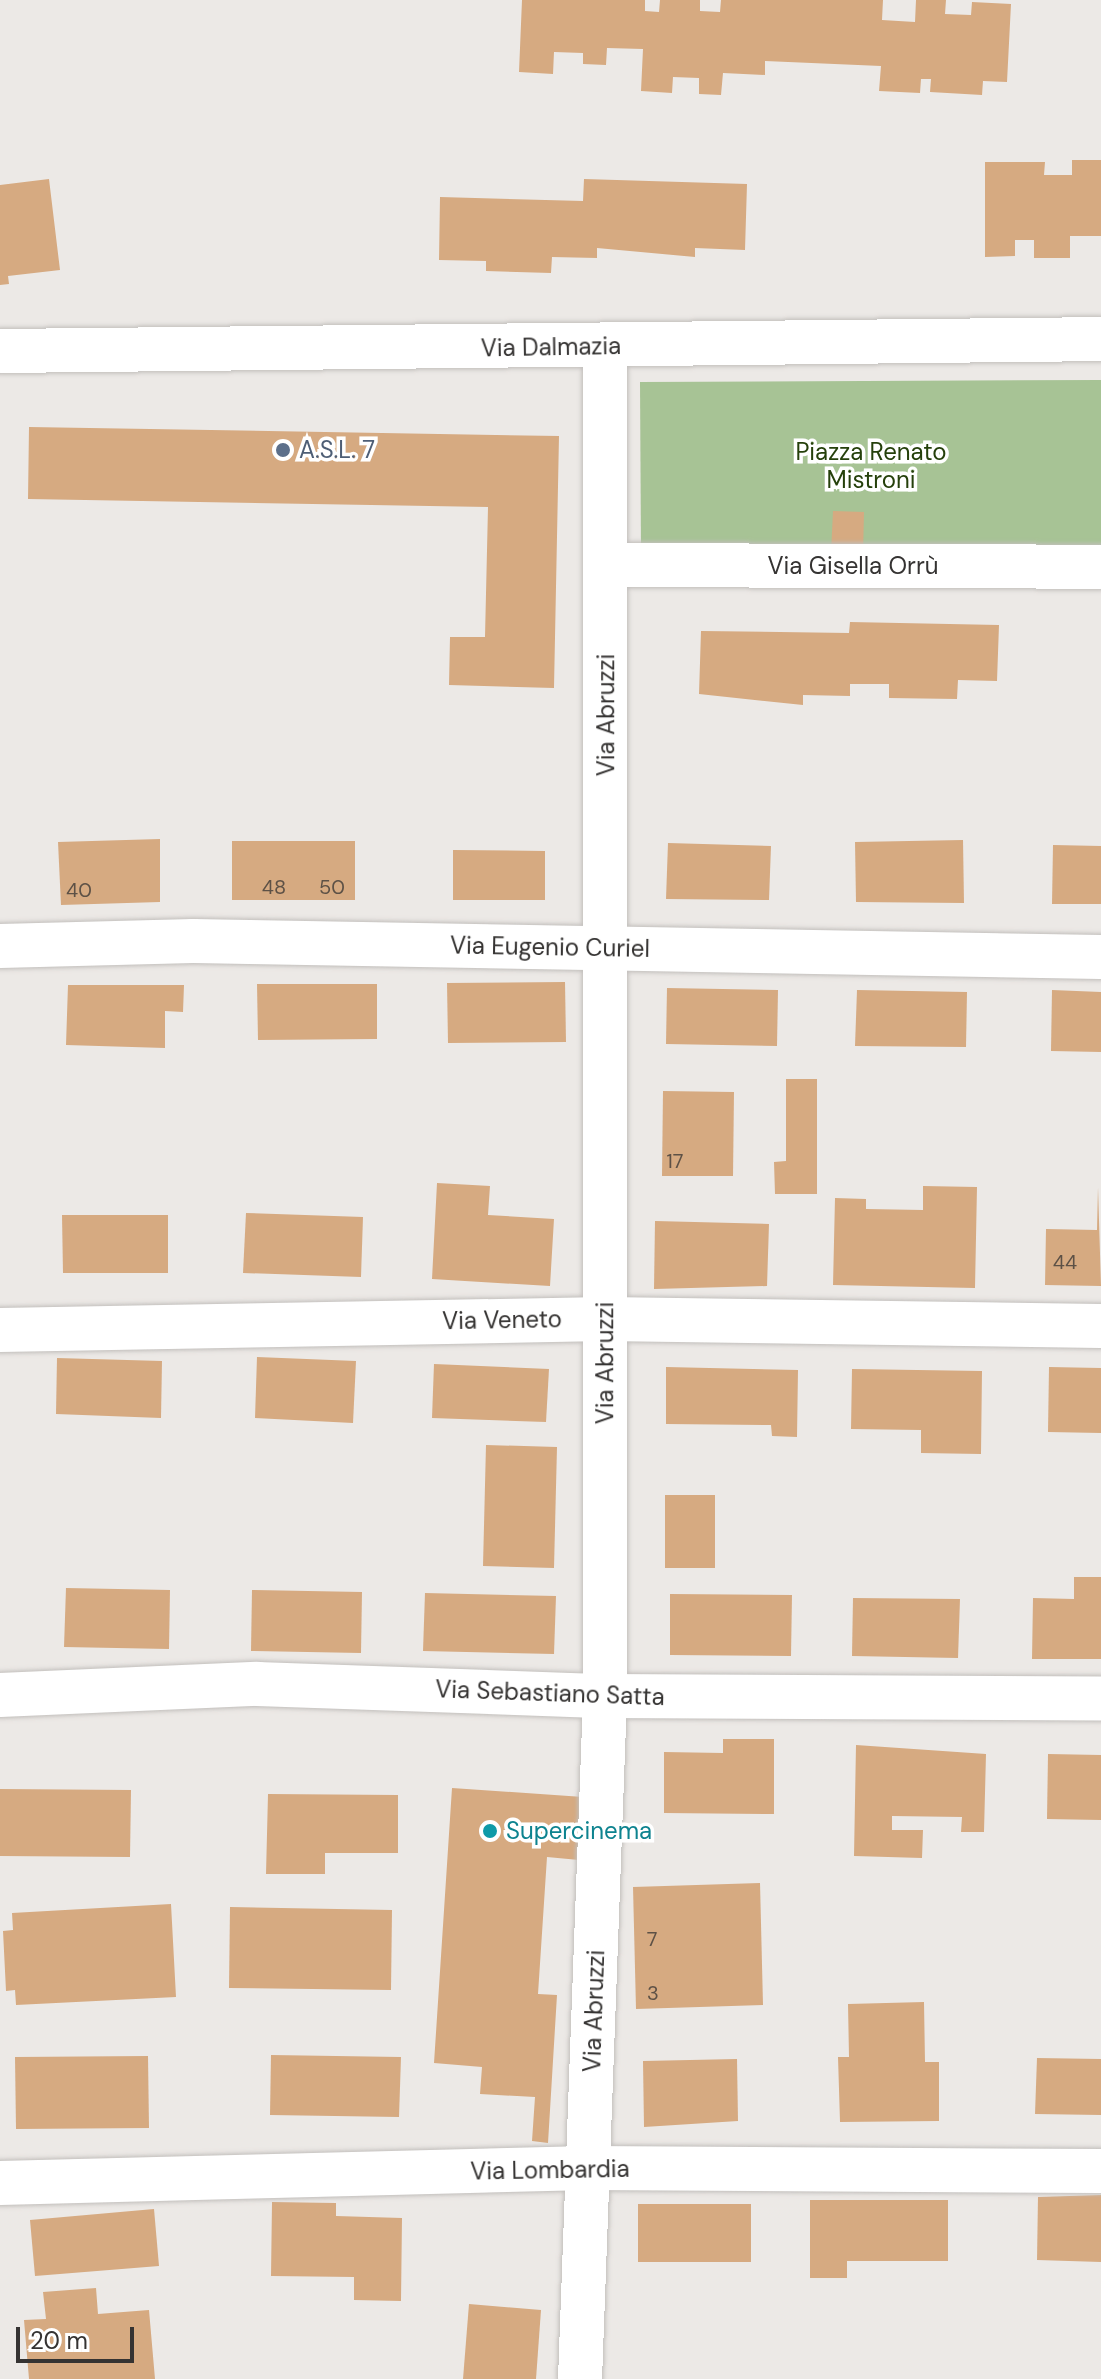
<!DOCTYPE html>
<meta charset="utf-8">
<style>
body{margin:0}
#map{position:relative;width:1101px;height:2379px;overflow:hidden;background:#ece9e6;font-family:"DM Sans",sans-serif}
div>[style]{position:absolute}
.green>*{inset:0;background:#a7c395}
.building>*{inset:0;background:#d6aa81}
.roads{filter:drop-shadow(0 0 2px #c2bfbc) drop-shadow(0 0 2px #c2bfbc)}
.minor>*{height:44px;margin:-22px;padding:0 22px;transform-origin:22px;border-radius:22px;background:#fff}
.dots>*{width:22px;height:22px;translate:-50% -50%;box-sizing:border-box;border:4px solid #fff;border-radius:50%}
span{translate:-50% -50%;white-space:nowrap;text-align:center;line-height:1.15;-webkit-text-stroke:7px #fff;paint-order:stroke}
.number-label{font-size:20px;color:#5d5146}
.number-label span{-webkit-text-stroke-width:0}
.street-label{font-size:24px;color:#353332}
.service-label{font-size:24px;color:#4e5e75}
.left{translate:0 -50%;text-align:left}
.park-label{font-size:24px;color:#25400b}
.culture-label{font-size:24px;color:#0d838f}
.scale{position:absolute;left:16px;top:2327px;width:118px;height:36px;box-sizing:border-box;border:4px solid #353332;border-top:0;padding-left:10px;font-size:24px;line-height:28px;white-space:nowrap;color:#353332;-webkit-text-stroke:6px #fff;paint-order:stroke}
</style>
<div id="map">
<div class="green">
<i style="clip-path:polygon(1101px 380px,1101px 550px,641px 552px,640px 382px)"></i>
</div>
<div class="building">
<i style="clip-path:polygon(522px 0,645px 0,645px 11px,659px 12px,660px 0,700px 0,700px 11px,720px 12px,721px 0,883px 0,882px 20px,915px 22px,916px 0,946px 0,945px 14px,971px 15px,972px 2px,1011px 4px,1007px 82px,983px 81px,982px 95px,930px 92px,931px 79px,921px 79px,920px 93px,879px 91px,881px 66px,765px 61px,765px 75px,723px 73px,721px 95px,699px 94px,699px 78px,673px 77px,672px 93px,641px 91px,643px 49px,607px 48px,606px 65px,583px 64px,583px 53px,554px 52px,553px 74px,519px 72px)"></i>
<i style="clip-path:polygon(1072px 160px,1101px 160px,1101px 236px,1070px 236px,1070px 258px,1034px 258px,1034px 240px,1015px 240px,1015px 256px,985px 257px,985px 162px,1045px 162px,1044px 175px,1072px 175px)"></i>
<i style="clip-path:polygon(49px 179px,60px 270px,8px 276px,9px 284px,0 285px,0 185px)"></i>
<i style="clip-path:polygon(584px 179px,747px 184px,745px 250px,695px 248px,695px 257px,597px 248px,597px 258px,552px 257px,551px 273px,486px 271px,486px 261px,439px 260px,440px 197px,583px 201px)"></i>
<i style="clip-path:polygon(29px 427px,559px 436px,554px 688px,449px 685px,450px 637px,485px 637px,488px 507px,28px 499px)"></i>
<i style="clip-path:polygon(833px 511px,864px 512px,863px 554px,831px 553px)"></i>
<i style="clip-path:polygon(850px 622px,999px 625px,997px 681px,958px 680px,957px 699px,889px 698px,889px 684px,850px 684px,850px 696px,803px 695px,803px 705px,699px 694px,701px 631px,849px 633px)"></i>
<i style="clip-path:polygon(160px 839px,160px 902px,61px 905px,58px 842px)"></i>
<i style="clip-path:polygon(963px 840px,964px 903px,856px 902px,855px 842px)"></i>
<i style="clip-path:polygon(232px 841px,355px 841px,355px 900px,232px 900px)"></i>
<i style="clip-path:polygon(668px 843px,771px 846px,769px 900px,666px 899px)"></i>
<i style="clip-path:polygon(1053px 845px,1101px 846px,1101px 904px,1052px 904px)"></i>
<i style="clip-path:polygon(453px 850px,545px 851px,545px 900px,453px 900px)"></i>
<i style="clip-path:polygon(565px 982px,566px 1042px,448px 1043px,447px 983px)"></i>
<i style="clip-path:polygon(257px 984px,377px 984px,377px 1039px,258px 1040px)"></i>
<i style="clip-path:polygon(68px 985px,184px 985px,183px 1012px,165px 1011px,165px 1048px,66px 1045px)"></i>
<i style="clip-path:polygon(667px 988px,778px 990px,777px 1046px,666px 1044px)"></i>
<i style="clip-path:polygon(857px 990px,967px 992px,966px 1047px,855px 1046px)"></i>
<i style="clip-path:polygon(1052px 990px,1101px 992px,1101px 1052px,1051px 1051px)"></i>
<i style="clip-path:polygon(786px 1079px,817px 1079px,817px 1194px,775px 1194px,774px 1162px,786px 1161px)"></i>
<i style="clip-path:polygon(663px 1091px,734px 1092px,733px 1176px,662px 1176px)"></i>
<i style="clip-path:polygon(437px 1183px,490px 1186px,488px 1215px,554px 1219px,550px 1286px,432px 1279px)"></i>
<i style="clip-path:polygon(923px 1186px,977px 1187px,975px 1288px,833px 1285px,835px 1198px,866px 1199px,866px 1209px,923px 1210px)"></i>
<i style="clip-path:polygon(1098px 1187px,1101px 1286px,1045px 1285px,1046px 1229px,1097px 1230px)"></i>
<i style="clip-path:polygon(246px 1213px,363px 1217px,361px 1277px,243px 1273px)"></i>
<i style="clip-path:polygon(62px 1215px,168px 1215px,168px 1273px,63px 1273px)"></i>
<i style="clip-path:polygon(655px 1221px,769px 1224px,767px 1286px,654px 1289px)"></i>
<i style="clip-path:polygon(257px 1357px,356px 1361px,353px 1423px,255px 1418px)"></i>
<i style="clip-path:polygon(57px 1358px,162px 1361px,161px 1418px,56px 1414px)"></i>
<i style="clip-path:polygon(434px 1364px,549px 1369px,546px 1422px,432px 1418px)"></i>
<i style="clip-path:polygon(666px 1367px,798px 1370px,797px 1437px,772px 1436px,771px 1425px,666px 1424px)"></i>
<i style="clip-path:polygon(1049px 1367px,1101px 1368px,1101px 1433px,1048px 1432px)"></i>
<i style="clip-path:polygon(852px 1369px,982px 1371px,981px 1454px,921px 1453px,921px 1430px,851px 1429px)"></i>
<i style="clip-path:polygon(486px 1445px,557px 1447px,554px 1568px,483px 1566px)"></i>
<i style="clip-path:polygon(665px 1495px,715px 1495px,715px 1568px,665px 1568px)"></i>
<i style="clip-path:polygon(1074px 1577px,1101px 1577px,1101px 1659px,1032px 1659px,1033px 1598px,1074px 1599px)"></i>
<i style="clip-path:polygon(66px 1588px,170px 1590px,169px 1649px,64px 1647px)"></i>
<i style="clip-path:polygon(252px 1590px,362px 1592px,361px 1653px,251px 1651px)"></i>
<i style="clip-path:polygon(425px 1593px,556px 1596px,554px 1654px,423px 1651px)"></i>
<i style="clip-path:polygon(670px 1594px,792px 1595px,791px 1656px,670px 1655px)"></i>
<i style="clip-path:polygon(853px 1598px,960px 1599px,958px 1658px,852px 1656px)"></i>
<i style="clip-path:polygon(723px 1739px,774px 1739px,774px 1814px,664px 1813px,664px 1752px,723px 1753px)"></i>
<i style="clip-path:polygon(856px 1745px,986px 1754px,984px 1832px,961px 1832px,962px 1817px,892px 1816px,892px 1830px,923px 1830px,922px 1858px,854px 1856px)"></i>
<i style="clip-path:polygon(1048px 1754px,1101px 1755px,1101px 1820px,1047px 1819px)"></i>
<i style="clip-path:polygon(452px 1788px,583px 1797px,579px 1860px,547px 1857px,538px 1994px,557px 1995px,548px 2143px,532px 2141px,535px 2097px,480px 2094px,482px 2067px,434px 2063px)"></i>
<i style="clip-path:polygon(0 1789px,131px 1790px,130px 1857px,0 1856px)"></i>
<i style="clip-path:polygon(268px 1794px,398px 1795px,398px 1853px,325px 1853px,325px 1874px,266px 1874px)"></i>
<i style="clip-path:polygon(760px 1883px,763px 2005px,636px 2009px,633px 1887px)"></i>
<i style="clip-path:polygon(171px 1904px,176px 1997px,16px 2005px,15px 1990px,6px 1991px,3px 1931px,13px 1930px,12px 1913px)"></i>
<i style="clip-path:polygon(230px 1907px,392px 1910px,391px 1990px,229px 1988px)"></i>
<i style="clip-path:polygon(924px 2002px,925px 2062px,939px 2062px,939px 2121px,840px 2122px,838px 2057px,849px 2057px,848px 2004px)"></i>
<i style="clip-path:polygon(271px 2055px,401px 2057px,399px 2117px,270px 2115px)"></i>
<i style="clip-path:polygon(148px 2056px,149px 2128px,16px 2129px,15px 2057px)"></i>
<i style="clip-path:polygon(1037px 2058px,1101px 2059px,1101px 2115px,1035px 2114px)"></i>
<i style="clip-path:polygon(737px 2059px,738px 2121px,644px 2127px,643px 2061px)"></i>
<i style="clip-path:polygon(1101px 2195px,1101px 2262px,1037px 2260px,1038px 2197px)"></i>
<i style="clip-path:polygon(810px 2200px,948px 2200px,948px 2261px,847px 2261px,847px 2278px,810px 2278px)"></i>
<i style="clip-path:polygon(272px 2202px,336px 2203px,336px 2216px,402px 2218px,401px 2301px,354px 2300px,354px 2277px,271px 2276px)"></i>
<i style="clip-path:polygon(638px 2204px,751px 2204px,751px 2262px,638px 2262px)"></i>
<i style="clip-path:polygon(154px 2209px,159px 2266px,35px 2276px,30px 2220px)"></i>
<i style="clip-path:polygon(96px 2288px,98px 2314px,149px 2310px,155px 2379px,29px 2379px,24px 2320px,46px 2319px,43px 2292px)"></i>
<i style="clip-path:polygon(469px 2304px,541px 2310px,536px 2379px,463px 2379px)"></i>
</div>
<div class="roads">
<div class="minor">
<i style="left:0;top:351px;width:1101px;rotate:-0.62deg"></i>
<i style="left:605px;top:565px;width:496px;rotate:0.2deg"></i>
<i style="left:0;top:946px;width:193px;rotate:-1.5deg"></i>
<i style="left:193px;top:941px;width:908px;rotate:1.01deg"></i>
<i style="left:0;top:1330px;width:605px;rotate:-1.04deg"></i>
<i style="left:605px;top:1319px;width:496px;rotate:0.8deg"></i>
<i style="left:0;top:1695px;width:257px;rotate:-2.5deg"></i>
<i style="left:257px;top:1684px;width:348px;rotate:2deg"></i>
<i style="left:605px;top:1696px;width:496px;rotate:0.3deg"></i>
<i style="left:0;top:2183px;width:588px;rotate:-1.46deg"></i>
<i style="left:588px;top:2168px;width:513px;rotate:0.34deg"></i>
<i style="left:580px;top:2379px;width:683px;rotate:-87.9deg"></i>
<i style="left:605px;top:1696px;width:1349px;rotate:-90deg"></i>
</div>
</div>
<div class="dots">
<i style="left:283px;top:450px;background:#5c6f8a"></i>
<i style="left:490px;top:1831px;background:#0f9aa8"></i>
</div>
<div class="number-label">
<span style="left:274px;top:887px">48</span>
<span style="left:332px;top:887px">50</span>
<span style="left:79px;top:890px">40</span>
<span style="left:675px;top:1161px">17</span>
<span style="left:1065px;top:1262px">44</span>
<span style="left:652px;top:1939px">7</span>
<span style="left:653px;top:1993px">3</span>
</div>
<div class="street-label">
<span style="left:551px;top:347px;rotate:-1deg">Via Dalmazia</span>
<span style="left:853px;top:566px">Via Gisella Orrù</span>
<span style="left:606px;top:715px;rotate:-90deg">Via Abruzzi</span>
<span style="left:550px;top:947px;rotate:1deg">Via Eugenio Curiel</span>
<span style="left:502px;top:1320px;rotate:-1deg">Via Veneto</span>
<span style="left:605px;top:1363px;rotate:-90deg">Via Abruzzi</span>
<span style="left:550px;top:1693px;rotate:2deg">Via Sebastiano Satta</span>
<span style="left:594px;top:2011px;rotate:-88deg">Via Abruzzi</span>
<span style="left:550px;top:2170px;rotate:-1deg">Via Lombardia</span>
</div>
<div class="service-label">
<span class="left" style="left:299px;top:450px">A.S.L. 7</span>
</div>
<div class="park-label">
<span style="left:871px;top:466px">Piazza Renato<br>Mistroni</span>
</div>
<div class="culture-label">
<span class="left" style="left:506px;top:1831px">Supercinema</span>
</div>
<div class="scale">20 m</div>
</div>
